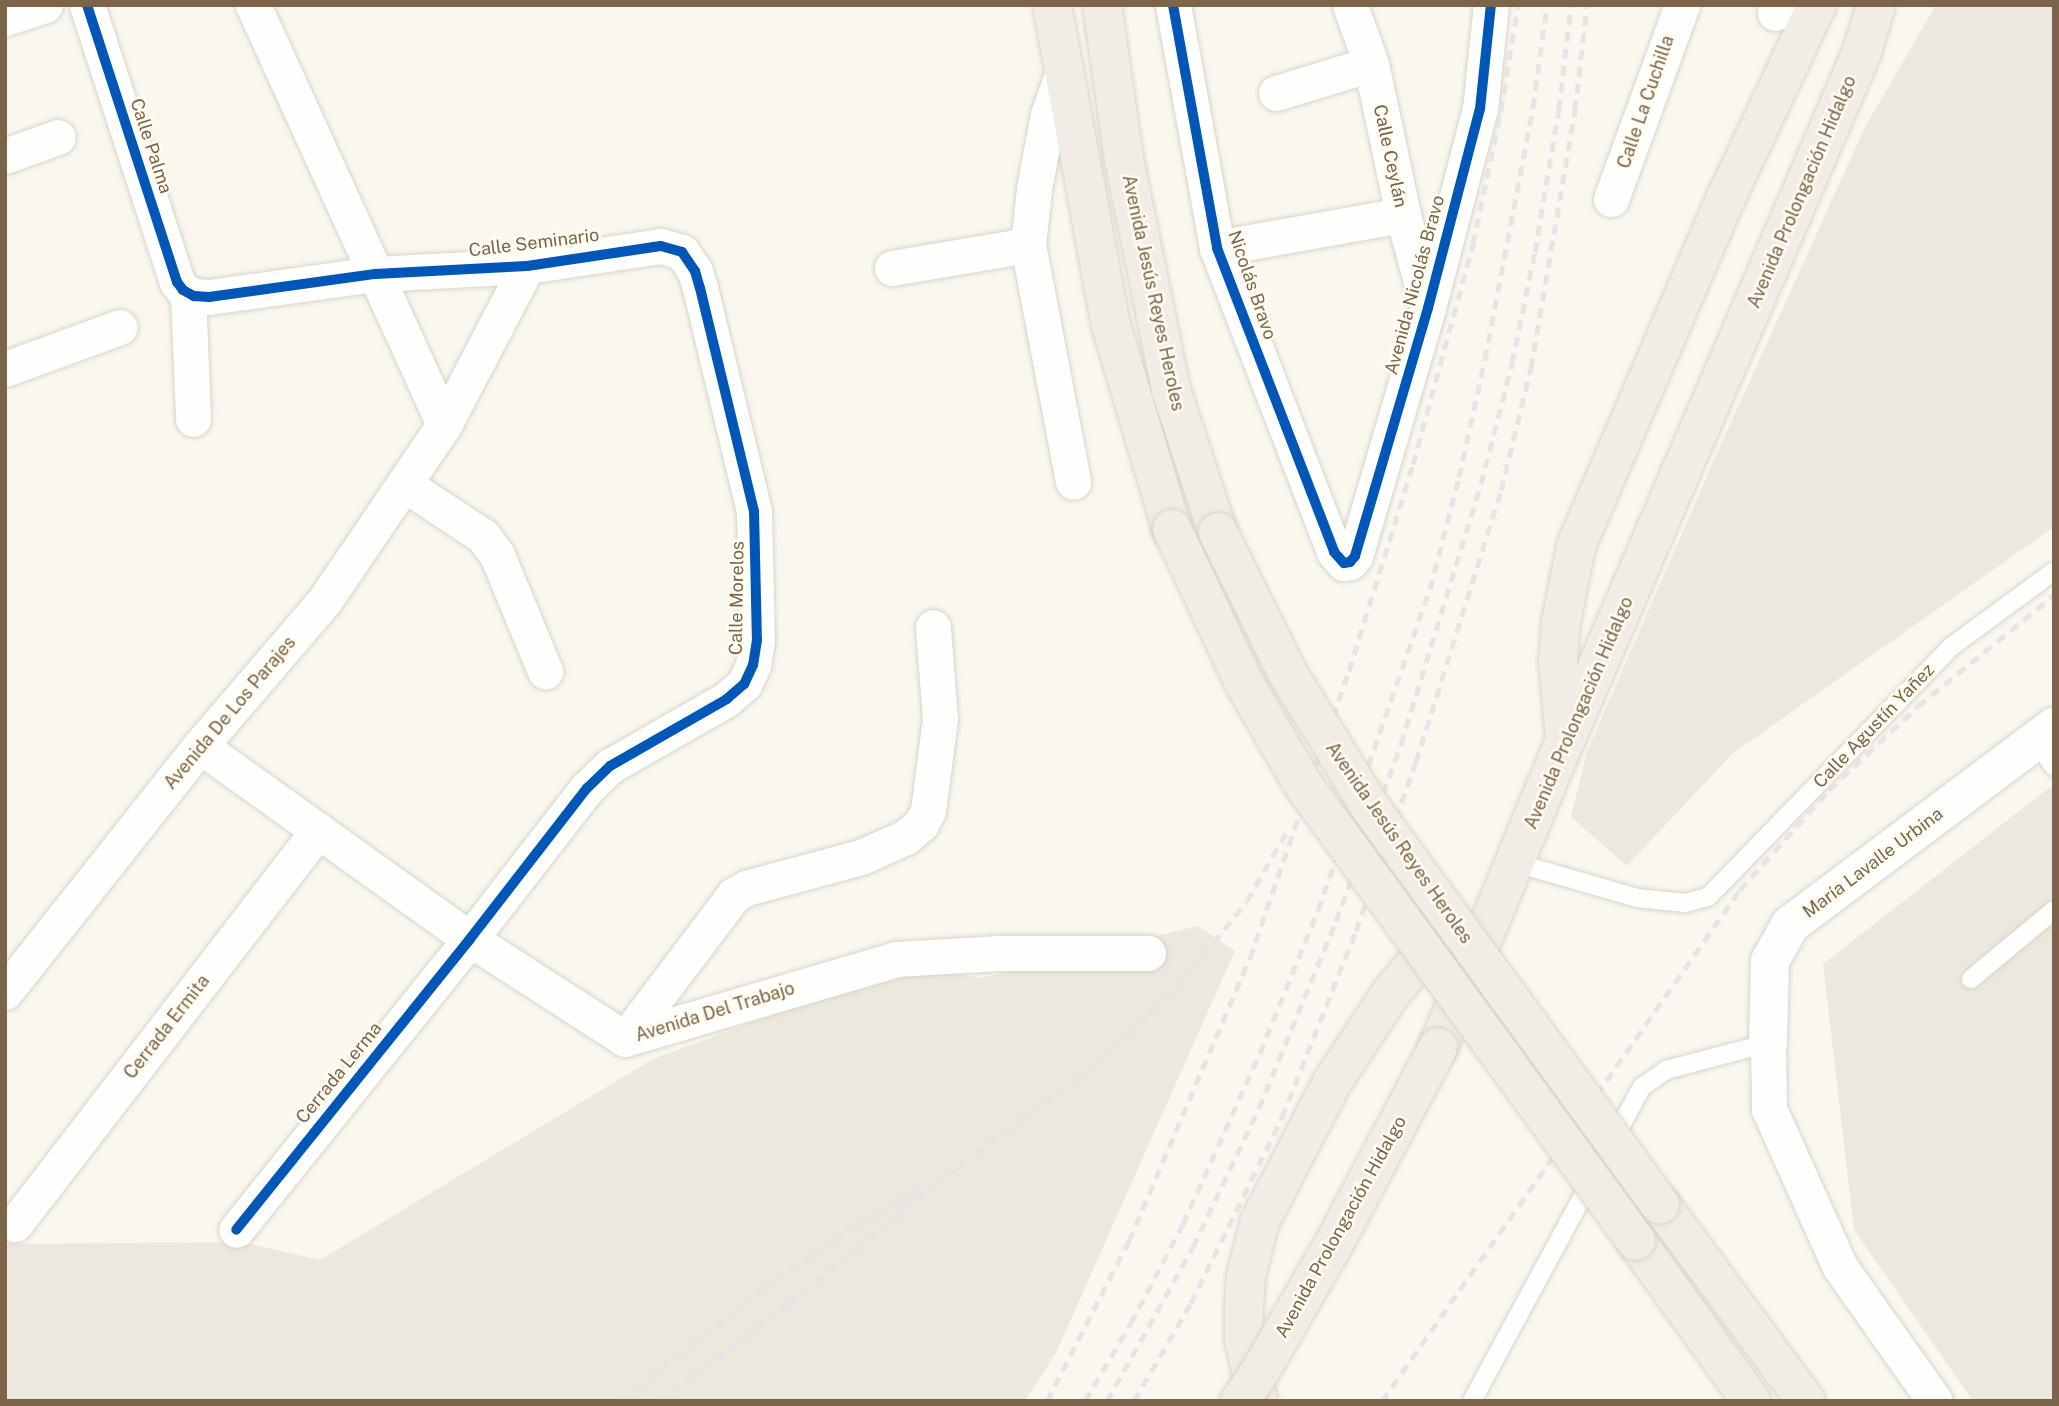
<!DOCTYPE html>
<meta charset="utf-8">
<style>
body{margin:0}
#map{position:relative;width:2059px;height:1406px;overflow:hidden;background:#f9f7ee;font-family:"Public Sans",sans-serif}
div>[style]{position:absolute}
.industrial>*{inset:0;background:#ede8de}
.roads{filter:drop-shadow(0 0 2px #d9d4cb) drop-shadow(0 0 2px #d9d4cb)}
.lane>*{height:18px;margin:-9px;padding:0 9px;transform-origin:9px;border-radius:9px;background:#fefefc}
.street>*{height:35px;margin:-17.5px;padding:0 17.5px;transform-origin:17.5px;border-radius:17.5px;background:#fefefc}
.secondary>*{height:38px;margin:-19px;padding:0 19px;transform-origin:19px;border-radius:19px;background:#fefefc}
.highway>*{height:38px;margin:-19px;padding:0 19px;transform-origin:19px;border-radius:19px;background:#f2ece6}
.rail>*{height:5px;margin-top:-2.5px;transform-origin:0;background:repeating-linear-gradient(90deg,#e7e3e6 0 10px,transparent 0 17px)}
.bridges{filter:drop-shadow(0 0 2px #dad4ca) drop-shadow(0 0 2px #dad4ca)}
.highway-bridge>*{height:38px;margin:-19px;padding:0 19px;transform-origin:19px;border-radius:19px;background:#f2ece6}
.cycleway>*{height:10px;margin:-5px;padding:0 5px;transform-origin:5px;border-radius:5px;background:#0057b8}
span{translate:-50% -50%;white-space:nowrap;text-align:center;line-height:1.15;-webkit-text-stroke:5px #fffcf1;paint-order:stroke}
.street-label{font-size:18px;color:#7b6449}
.frame{position:absolute;inset:0;border:7px solid #7b6449;pointer-events:none}
</style>
<div id="map">
<div class="industrial">
<i style="clip-path:polygon(1936px 5px,2054px 5px,2054px 527px,1732px 754px,1627px 866px,1571px 817px,1587px 752px,1713px 462px,1865px 127px)"></i>
<i style="clip-path:polygon(2054px 784px,2054px 1401px,1973px 1401px,1854px 1230px,1823px 964px)"></i>
<i style="clip-path:polygon(1198px 926px,1235px 951px,1056px 1353px,1025px 1401px,5px 1401px,5px 1244px,242px 1242px,320px 1260px,653px 1059px,864px 981px,912px 968px,982px 978px)"></i>
</div>
<div class="roads">
<div class="lane">
<i style="left:2036px;top:742px;width:31px;rotate:54deg"></i>
<i style="left:1516px;top:863px;width:126px;rotate:16.1deg"></i>
<i style="left:1637px;top:898px;width:48px;rotate:5.9deg"></i>
<i style="left:1685px;top:903px;width:24px;rotate:-15deg"></i>
<i style="left:1708px;top:897px;width:349px;rotate:-45.8deg"></i>
<i style="left:1951px;top:647px;width:128px;rotate:-36.4deg"></i>
<i style="left:1971px;top:979px;width:108px;rotate:-39.7deg"></i>
<i style="left:1472px;top:1401px;width:357px;rotate:-61.6deg"></i>
<i style="left:1642px;top:1087px;width:29px;rotate:-35deg"></i>
<i style="left:1666px;top:1070px;width:106px;rotate:-14.8deg"></i>
</div>
<div class="street">
<i style="left:87px;top:5px;width:291px;rotate:72deg"></i>
<i style="left:177px;top:282px;width:10px;rotate:53deg"></i>
<i style="left:183px;top:290px;width:13px;rotate:29deg"></i>
<i style="left:194px;top:296px;width:15px;rotate:4deg"></i>
<i style="left:209px;top:297px;width:168px;rotate:-7.9deg"></i>
<i style="left:375px;top:274px;width:152px;rotate:-3deg"></i>
<i style="left:527px;top:266px;width:135px;rotate:-8.5deg"></i>
<i style="left:661px;top:246px;width:22px;rotate:16deg"></i>
<i style="left:682px;top:252px;width:23px;rotate:56deg"></i>
<i style="left:695px;top:271px;width:18px;rotate:74deg"></i>
<i style="left:700px;top:288px;width:229px;rotate:76.4deg"></i>
<i style="left:754px;top:511px;width:129px;rotate:88.7deg"></i>
<i style="left:757px;top:640px;width:25px;rotate:99deg"></i>
<i style="left:753px;top:665px;width:21px;rotate:115deg"></i>
<i style="left:744px;top:684px;width:23px;rotate:139deg"></i>
<i style="left:727px;top:699px;width:135px;rotate:150.2deg"></i>
<i style="left:610px;top:766px;width:32px;rotate:136deg"></i>
<i style="left:587px;top:788px;width:191px;rotate:127.8deg"></i>
<i style="left:470px;top:939px;width:373px;rotate:128.8deg"></i>
<i style="left:253px;top:5px;width:461px;rotate:65.5deg"></i>
<i style="left:1173px;top:5px;width:247px;rotate:79.7deg"></i>
<i style="left:1217px;top:248px;width:326px;rotate:68.9deg"></i>
<i style="left:1334px;top:552px;width:15px;rotate:48deg"></i>
<i style="left:1344px;top:563px;width:6px;rotate:-9deg"></i>
<i style="left:1350px;top:562px;width:8px;rotate:-50deg"></i>
<i style="left:1355px;top:556px;width:259px;rotate:-73.6deg"></i>
<i style="left:1428px;top:308px;width:206px;rotate:-75.4deg"></i>
<i style="left:1480px;top:109px;width:105px;rotate:-84deg"></i>
<i style="left:1350px;top:5px;width:63px;rotate:70.4deg"></i>
<i style="left:1371px;top:64px;width:154px;rotate:78deg"></i>
<i style="left:1403px;top:215px;width:92px;rotate:74.9deg"></i>
<i style="left:1775px;top:13px;width:9px;rotate:-69deg"></i>
<i style="left:5px;top:18px;width:42px;rotate:-18deg"></i>
<i style="left:1276px;top:93px;width:99px;rotate:-17deg"></i>
<i style="left:5px;top:156px;width:56px;rotate:-19.7deg"></i>
<i style="left:1611px;top:199px;width:207px;rotate:-69.9deg"></i>
<i style="left:1028px;top:245px;width:241px;rotate:79.2deg"></i>
<i style="left:1217px;top:248px;width:189px;rotate:-10.1deg"></i>
<i style="left:892px;top:268px;width:138px;rotate:-9.6deg"></i>
<i style="left:1028px;top:245px;width:56px;rotate:-83.9deg"></i>
<i style="left:1034px;top:189px;width:76px;rotate:-79.4deg"></i>
<i style="left:1048px;top:114px;width:48px;rotate:-70.4deg"></i>
<i style="left:188px;top:293px;width:126px;rotate:87.7deg"></i>
<i style="left:5px;top:369px;width:122px;rotate:-20.1deg"></i>
<i style="left:404px;top:484px;width:95px;rotate:33.4deg"></i>
<i style="left:483px;top:536px;width:24px;rotate:54deg"></i>
<i style="left:497px;top:555px;width:126px;rotate:67.5deg"></i>
<i style="left:200px;top:746px;width:332px;rotate:35.6deg"></i>
<i style="left:470px;top:939px;width:184px;rotate:32.8deg"></i>
<i style="left:625px;top:1039px;width:283px;rotate:-16.4deg"></i>
<i style="left:896px;top:959px;width:103px;rotate:-3.3deg"></i>
<i style="left:999px;top:953px;width:149px"></i>
<i style="left:5px;top:992px;width:314px;rotate:-51.6deg"></i>
<i style="left:200px;top:746px;width:192px;rotate:-49.4deg"></i>
<i style="left:325px;top:600px;width:212px;rotate:-55.8deg"></i>
<i style="left:444px;top:425px;width:179px;rotate:-62.4deg"></i>
<i style="left:625px;top:1039px;width:181px;rotate:-52.9deg"></i>
<i style="left:734px;top:895px;width:14px;rotate:-30deg"></i>
<i style="left:746px;top:888px;width:119px;rotate:-15.1deg"></i>
<i style="left:861px;top:857px;width:49px;rotate:-24deg"></i>
<i style="left:906px;top:837px;width:20px;rotate:-41deg"></i>
<i style="left:921px;top:824px;width:15px;rotate:-62deg"></i>
<i style="left:928px;top:811px;width:93px;rotate:-82.6deg"></i>
<i style="left:940px;top:719px;width:92px;rotate:-94.4deg"></i>
<i style="left:1768px;top:1043px;width:66px;rotate:89.1deg"></i>
<i style="left:1769px;top:1109px;width:173px;rotate:65.8deg"></i>
<i style="left:1840px;top:1267px;width:164px;rotate:54.7deg"></i>
<i style="left:15px;top:1224px;width:497px;rotate:-52.4deg"></i>
</div>
<div class="secondary">
<i style="left:1768px;top:1043px;width:82px;rotate:-88.6deg"></i>
<i style="left:1770px;top:961px;width:41px;rotate:-60.9deg"></i>
<i style="left:1790px;top:925px;width:330px;rotate:-36.9deg"></i>
</div>
<div class="highway">
<i style="left:1052px;top:5px;width:325px;rotate:79.6deg"></i>
<i style="left:1111px;top:325px;width:213px;rotate:73.4deg"></i>
<i style="left:1102px;top:5px;width:156px;rotate:81.9deg"></i>
<i style="left:1124px;top:159px;width:236px;rotate:78.5deg"></i>
<i style="left:1171px;top:390px;width:150px;rotate:71.7deg"></i>
<i style="left:1565px;top:738px;width:76px;rotate:-95.3deg"></i>
<i style="left:1558px;top:662px;width:40px;rotate:-85.7deg"></i>
<i style="left:1561px;top:622px;width:77px;rotate:-78.8deg"></i>
<i style="left:1576px;top:546px;width:381px;rotate:-66.7deg"></i>
<i style="left:1727px;top:196px;width:211px;rotate:-64.8deg"></i>
<i style="left:1438px;top:1047px;width:331px;rotate:-67.5deg"></i>
<i style="left:1565px;top:741px;width:750px;rotate:-66.68deg"></i>
<i style="left:1862px;top:52px;width:49px;rotate:-73.4deg"></i>
<i style="left:1660px;top:1204px;width:245px;rotate:53.5deg"></i>
<i style="left:1636px;top:1241px;width:197px;rotate:54.3deg"></i>
<i style="left:1258px;top:1401px;width:64px;rotate:-102.7deg"></i>
<i style="left:1244px;top:1339px;width:34px;rotate:-90deg"></i>
<i style="left:1244px;top:1305px;width:29px;rotate:-86deg"></i>
<i style="left:1246px;top:1276px;width:57px;rotate:-75.7deg"></i>
<i style="left:1260px;top:1221px;width:158px;rotate:-62.5deg"></i>
<i style="left:1333px;top:1081px;width:105px;rotate:-56.6deg"></i>
<i style="left:1391px;top:993px;width:84px;rotate:-49.8deg"></i>
</div>
</div>
<div class="rail">
<i style="left:621px;top:1401px;width:181px;rotate:-38.3deg"></i>
<i style="left:763px;top:1289px;width:109px;rotate:-34.6deg"></i>
<i style="left:853px;top:1227px;width:76px;rotate:-29.9deg"></i>
<i style="left:660px;top:1401px;width:161px;rotate:-37.2deg"></i>
<i style="left:788px;top:1304px;width:223px;rotate:-39deg"></i>
<i style="left:961px;top:1164px;width:157px;rotate:-36.2deg"></i>
<i style="left:1088px;top:1071px;width:106px;rotate:-43.5deg"></i>
<i style="left:1165px;top:998px;width:57px;rotate:-47.9deg"></i>
<i style="left:1203px;top:956px;width:70px;rotate:-51.3deg"></i>
<i style="left:1247px;top:901px;width:78px;rotate:-60.2deg"></i>
<i style="left:1047px;top:1401px;width:180px;rotate:-62.9deg"></i>
<i style="left:1129px;top:1241px;width:308px;rotate:-66.9deg"></i>
<i style="left:1250px;top:958px;width:304px;rotate:-71deg"></i>
<i style="left:1349px;top:671px;width:217px;rotate:-72.8deg"></i>
<i style="left:1413px;top:464px;width:228px;rotate:-74.7deg"></i>
<i style="left:1473px;top:244px;width:137px;rotate:-78.2deg"></i>
<i style="left:1501px;top:110px;width:106px;rotate:-80.8deg"></i>
<i style="left:1085px;top:1401px;width:91px;rotate:-59.5deg"></i>
<i style="left:1131px;top:1323px;width:112px;rotate:-62.3deg"></i>
<i style="left:1183px;top:1224px;width:188px;rotate:-65.8deg"></i>
<i style="left:1260px;top:1053px;width:154px;rotate:-67.9deg"></i>
<i style="left:1318px;top:910px;width:340px;rotate:-70.8deg"></i>
<i style="left:1430px;top:589px;width:116px;rotate:-75.5deg"></i>
<i style="left:1459px;top:477px;width:121px;rotate:-77.6deg"></i>
<i style="left:1485px;top:359px;width:257px;rotate:-79.2deg"></i>
<i style="left:1533px;top:107px;width:103px;rotate:-82.2deg"></i>
<i style="left:1107px;top:1401px;width:176px;rotate:-60.8deg"></i>
<i style="left:1193px;top:1247px;width:154px;rotate:-64.6deg"></i>
<i style="left:1259px;top:1108px;width:202px;rotate:-67.6deg"></i>
<i style="left:1336px;top:921px;width:189px;rotate:-69.8deg"></i>
<i style="left:1401px;top:744px;width:272px;rotate:-72.9deg"></i>
<i style="left:1481px;top:484px;width:125px;rotate:-75.6deg"></i>
<i style="left:1512px;top:363px;width:113px;rotate:-78.3deg"></i>
<i style="left:1535px;top:252px;width:145px;rotate:-80.5deg"></i>
<i style="left:1559px;top:109px;width:105px;rotate:-83.4deg"></i>
<i style="left:1134px;top:1401px;width:113px;rotate:-59.8deg"></i>
<i style="left:1191px;top:1303px;width:207px;rotate:-63.9deg"></i>
<i style="left:1282px;top:1117px;width:200px;rotate:-68.3deg"></i>
<i style="left:1356px;top:931px;width:179px;rotate:-70.5deg"></i>
<i style="left:1416px;top:762px;width:285px;rotate:-72.6deg"></i>
<i style="left:1501px;top:490px;width:126px;rotate:-76.2deg"></i>
<i style="left:1531px;top:368px;width:262px;rotate:-80.3deg"></i>
<i style="left:1575px;top:110px;width:106px;rotate:-83.5deg"></i>
<i style="left:1382px;top:1401px;width:624px;rotate:-54.99deg"></i>
<i style="left:1740px;top:890px;width:134px;rotate:-48.3deg"></i>
<i style="left:1829px;top:790px;width:122px;rotate:-43.3deg"></i>
<i style="left:1918px;top:706px;width:176px;rotate:-39.2deg"></i>
</div>
<div class="bridges">
<div class="highway-bridge">
<i style="left:1172px;top:529px;width:170px;rotate:64.9deg"></i>
<i style="left:1244px;top:683px;width:119px;rotate:59.8deg"></i>
<i style="left:1304px;top:786px;width:563px;rotate:53.88deg"></i>
<i style="left:1218px;top:532px;width:156px;rotate:63.8deg"></i>
<i style="left:1287px;top:672px;width:158px;rotate:58.4deg"></i>
<i style="left:1370px;top:807px;width:492px;rotate:53.9deg"></i>
<i style="left:1240px;top:1401px;width:37px;rotate:-56deg"></i>
<i style="left:1261px;top:1370px;width:150px;rotate:-60deg"></i>
<i style="left:1336px;top:1240px;width:218px;rotate:-62.1deg"></i>
</div>
</div>
<div class="cycleway">
<i style="left:87px;top:5px;width:291px;rotate:72deg"></i>
<i style="left:177px;top:282px;width:10px;rotate:53deg"></i>
<i style="left:183px;top:290px;width:13px;rotate:29deg"></i>
<i style="left:194px;top:296px;width:15px;rotate:4deg"></i>
<i style="left:209px;top:297px;width:168px;rotate:-7.9deg"></i>
<i style="left:375px;top:274px;width:152px;rotate:-3deg"></i>
<i style="left:527px;top:266px;width:135px;rotate:-8.5deg"></i>
<i style="left:661px;top:246px;width:22px;rotate:16deg"></i>
<i style="left:682px;top:252px;width:23px;rotate:56deg"></i>
<i style="left:695px;top:271px;width:18px;rotate:74deg"></i>
<i style="left:700px;top:288px;width:229px;rotate:76.4deg"></i>
<i style="left:754px;top:511px;width:129px;rotate:88.7deg"></i>
<i style="left:757px;top:640px;width:25px;rotate:99deg"></i>
<i style="left:753px;top:665px;width:21px;rotate:115deg"></i>
<i style="left:744px;top:684px;width:23px;rotate:139deg"></i>
<i style="left:727px;top:699px;width:135px;rotate:150.2deg"></i>
<i style="left:610px;top:766px;width:32px;rotate:136deg"></i>
<i style="left:587px;top:788px;width:191px;rotate:127.8deg"></i>
<i style="left:470px;top:939px;width:373px;rotate:128.8deg"></i>
<i style="left:1173px;top:5px;width:247px;rotate:79.7deg"></i>
<i style="left:1217px;top:248px;width:326px;rotate:68.9deg"></i>
<i style="left:1334px;top:552px;width:15px;rotate:48deg"></i>
<i style="left:1344px;top:563px;width:6px;rotate:-9deg"></i>
<i style="left:1350px;top:562px;width:8px;rotate:-50deg"></i>
<i style="left:1355px;top:556px;width:259px;rotate:-73.6deg"></i>
<i style="left:1428px;top:308px;width:206px;rotate:-75.4deg"></i>
<i style="left:1480px;top:109px;width:105px;rotate:-84deg"></i>
</div>
<div class="street-label">
<span style="left:1646px;top:102px;rotate:-71deg">Calle La Cuchilla</span>
<span style="left:151px;top:146px;rotate:72deg">Calle Palma</span>
<span style="left:1390px;top:156px;rotate:78deg">Calle Ceylán</span>
<span style="left:1802px;top:192px;rotate:-67deg">Avenida Prolongación Hidalgo</span>
<span style="left:534px;top:243px;rotate:-7deg">Calle Seminario</span>
<span style="left:1252px;top:285px;rotate:71deg">Nicolás Bravo</span>
<span style="left:1415px;top:285px;rotate:-75deg">Avenida Nicolás Bravo</span>
<span style="left:1153px;top:293px;rotate:78deg">Avenida Jesús Reyes Heroles</span>
<span style="left:737px;top:598px;rotate:-89deg">Calle Morelos</span>
<span style="left:230px;top:713px;rotate:-50deg">Avenida De Los Parajes</span>
<span style="left:1579px;top:713px;rotate:-67deg">Avenida Prolongación Hidalgo</span>
<span style="left:1874px;top:726px;rotate:-46deg">Calle Agustín Yañez</span>
<span style="left:1399px;top:843px;rotate:55deg">Avenida Jesús Reyes Heroles</span>
<span style="left:1873px;top:863px;rotate:-37deg">María Lavalle Urbina</span>
<span style="left:715px;top:1012px;rotate:-17deg">Avenida Del Trabajo</span>
<span style="left:167px;top:1027px;rotate:-52deg">Cerrada Ermita</span>
<span style="left:339px;top:1073px;rotate:-51deg">Cerrada Lerma</span>
<span style="left:1341px;top:1227px;rotate:-61deg">Avenida Prolongación Hidalgo</span>
</div>
<div class="frame"></div>
</div>
